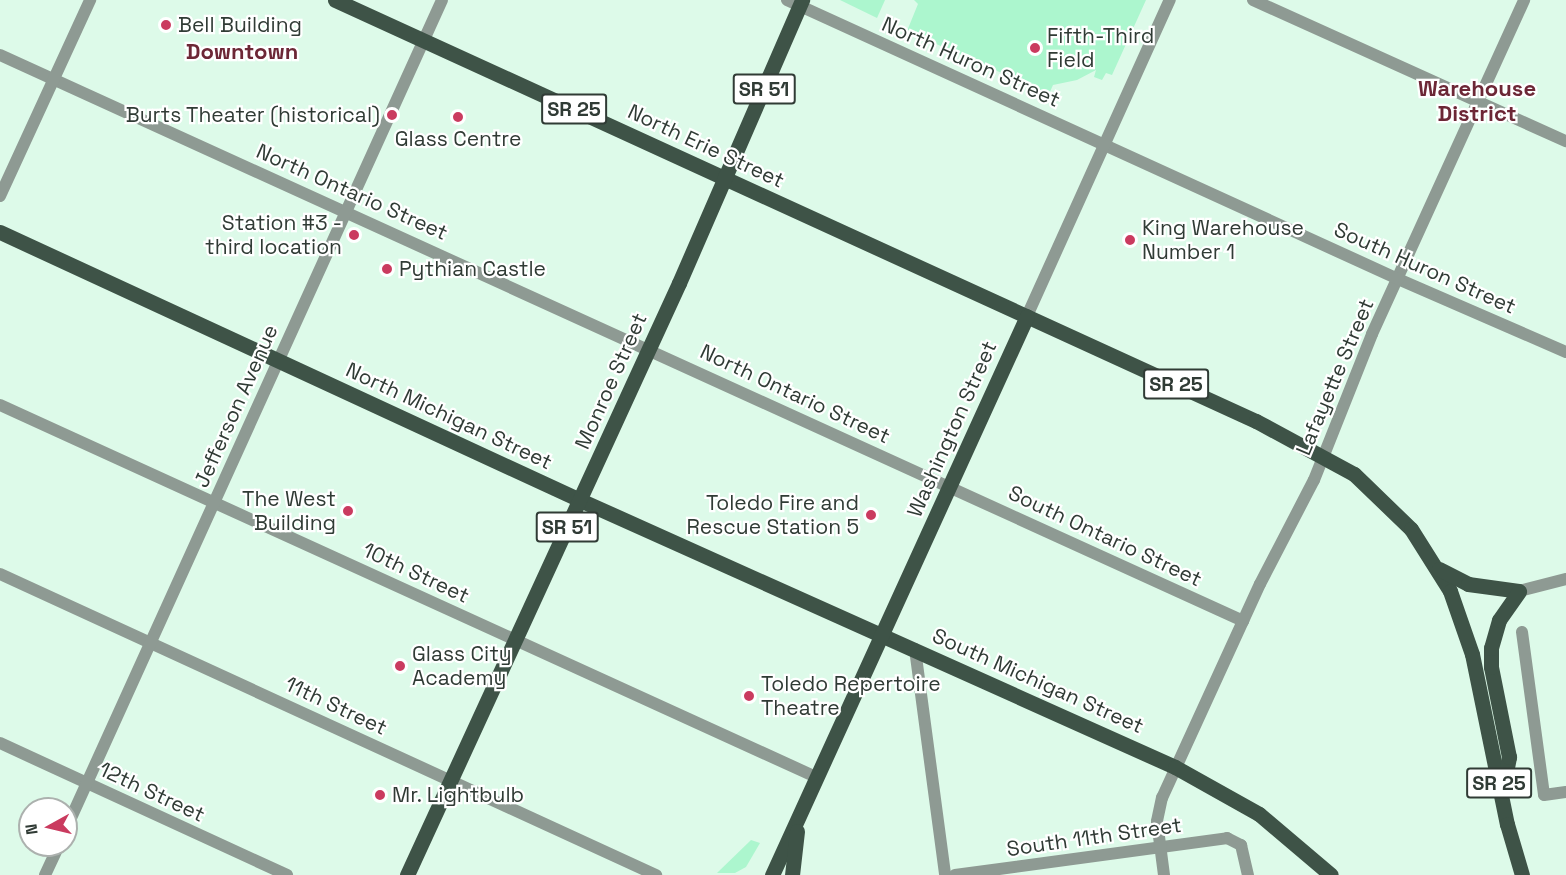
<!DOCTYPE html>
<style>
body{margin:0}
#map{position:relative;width:1566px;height:875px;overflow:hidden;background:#ddfae9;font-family:"Space Grotesk",sans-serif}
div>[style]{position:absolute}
.green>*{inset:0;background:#acf6ce}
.minor>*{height:12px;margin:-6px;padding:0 6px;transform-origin:6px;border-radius:6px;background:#8e9a93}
.tertiary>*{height:12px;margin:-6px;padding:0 6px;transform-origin:6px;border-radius:6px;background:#8e9a93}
.primary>*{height:15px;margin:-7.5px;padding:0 7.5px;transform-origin:7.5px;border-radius:7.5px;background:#3e5347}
.dots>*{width:16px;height:16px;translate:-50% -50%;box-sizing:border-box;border:3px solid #fff;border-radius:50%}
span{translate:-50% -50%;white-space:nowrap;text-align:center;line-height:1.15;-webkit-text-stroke:4.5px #fff;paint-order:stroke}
.shield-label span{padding:2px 4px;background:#fff;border:2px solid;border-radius:4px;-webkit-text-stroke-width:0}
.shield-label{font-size:20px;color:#303b35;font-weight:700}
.poi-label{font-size:21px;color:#303b35}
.left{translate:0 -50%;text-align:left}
.right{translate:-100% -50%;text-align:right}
.street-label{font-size:21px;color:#303b35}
.neighbourhood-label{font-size:22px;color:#6c2736;font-weight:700}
.north{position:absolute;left:18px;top:797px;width:60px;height:60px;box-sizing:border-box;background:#fff;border:2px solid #acb1ae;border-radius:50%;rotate:262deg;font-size:16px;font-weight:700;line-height:24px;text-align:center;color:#303b35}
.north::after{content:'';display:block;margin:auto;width:21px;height:27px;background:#ca3b5f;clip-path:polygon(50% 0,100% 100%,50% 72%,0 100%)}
</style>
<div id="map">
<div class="green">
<i style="clip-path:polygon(840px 0,885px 0,877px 18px)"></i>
<i style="clip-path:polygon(914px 0,1146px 0,1112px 75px,1106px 73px,1102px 80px,1094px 77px,1096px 70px,1077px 80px,1053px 85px,1049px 94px,907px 31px,918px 4px)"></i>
<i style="clip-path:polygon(751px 840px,760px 843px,746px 867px,735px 873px,717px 873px)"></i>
</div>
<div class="minor">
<i style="left:1253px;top:0;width:343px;rotate:24.3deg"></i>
<i style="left:0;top:55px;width:1366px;rotate:24.48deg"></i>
<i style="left:1398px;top:279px;width:183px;rotate:23.5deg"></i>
<i style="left:0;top:405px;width:897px;rotate:24.51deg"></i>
<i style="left:1522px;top:632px;width:164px;rotate:82.3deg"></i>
<i style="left:1544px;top:795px;width:22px;rotate:-8deg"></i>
<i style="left:915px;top:649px;width:228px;rotate:82.4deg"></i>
<i style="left:0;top:743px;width:316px;rotate:24.7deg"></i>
<i style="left:955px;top:875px;width:275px;rotate:-7.7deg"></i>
<i style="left:1227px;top:838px;width:16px;rotate:27deg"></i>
<i style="left:1241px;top:845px;width:31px;rotate:77deg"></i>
<i style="left:1164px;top:875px;width:54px;rotate:-97.4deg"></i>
<i style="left:1157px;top:821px;width:24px;rotate:-78deg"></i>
<i style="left:1162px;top:798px;width:235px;rotate:-65.4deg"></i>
<i style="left:1260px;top:584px;width:117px;rotate:-62.6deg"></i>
<i style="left:1314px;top:480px;width:157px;rotate:-68.3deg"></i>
<i style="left:1372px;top:334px;width:367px;rotate:-65.5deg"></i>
</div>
<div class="tertiary">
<i style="left:787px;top:0;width:672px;rotate:24.54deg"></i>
<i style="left:0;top:196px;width:216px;rotate:-65.3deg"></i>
<i style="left:1027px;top:316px;width:347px;rotate:-65.7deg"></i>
<i style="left:0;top:574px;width:722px;rotate:24.65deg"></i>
<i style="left:1519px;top:591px;width:49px;rotate:-14.3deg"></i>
<i style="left:66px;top:829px;width:910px;rotate:-65.6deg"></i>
<i style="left:45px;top:875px;width:33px;rotate:-65deg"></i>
</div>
<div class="primary">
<i style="left:335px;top:0;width:1013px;rotate:24.57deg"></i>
<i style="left:1256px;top:421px;width:111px;rotate:28.4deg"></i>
<i style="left:1354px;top:474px;width:79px;rotate:44deg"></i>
<i style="left:1411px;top:529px;width:73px;rotate:57.8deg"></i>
<i style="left:1450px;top:591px;width:67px;rotate:70.8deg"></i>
<i style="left:1472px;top:654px;width:174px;rotate:78.4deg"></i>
<i style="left:1507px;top:824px;width:53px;rotate:73.6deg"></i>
<i style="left:0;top:232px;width:639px;rotate:24.8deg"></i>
<i style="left:580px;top:500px;width:652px;rotate:24.17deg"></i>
<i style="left:1175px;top:767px;width:96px;rotate:29.2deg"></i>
<i style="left:1259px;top:814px;width:94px;rotate:40.3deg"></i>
<i style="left:1439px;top:569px;width:33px;rotate:27deg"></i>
<i style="left:1468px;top:584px;width:51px;rotate:7.8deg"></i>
<i style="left:1503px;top:788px;width:32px;rotate:-79deg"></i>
<i style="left:1509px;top:757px;width:92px;rotate:-101.3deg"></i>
<i style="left:1491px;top:667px;width:19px;rotate:-90deg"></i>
<i style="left:1491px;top:648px;width:29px;rotate:-74deg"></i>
<i style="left:1499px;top:620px;width:35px;rotate:-55deg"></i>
<i style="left:407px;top:875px;width:651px;rotate:-65.32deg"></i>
<i style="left:679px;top:283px;width:309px;rotate:-66.5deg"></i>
<i style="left:772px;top:875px;width:614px;rotate:-65.48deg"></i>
<i style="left:792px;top:875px;width:44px;rotate:-83.5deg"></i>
</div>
<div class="dots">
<i style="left:166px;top:25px;background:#ca3b5f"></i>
<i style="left:1035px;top:48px;background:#ca3b5f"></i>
<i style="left:392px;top:115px;background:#ca3b5f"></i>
<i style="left:458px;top:117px;background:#ca3b5f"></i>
<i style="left:354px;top:235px;background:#ca3b5f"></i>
<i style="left:1130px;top:240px;background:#ca3b5f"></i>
<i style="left:387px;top:269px;background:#ca3b5f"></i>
<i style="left:348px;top:511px;background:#ca3b5f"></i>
<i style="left:871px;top:515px;background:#ca3b5f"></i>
<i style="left:400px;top:666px;background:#ca3b5f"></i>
<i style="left:749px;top:696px;background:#ca3b5f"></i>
<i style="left:380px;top:795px;background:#ca3b5f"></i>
</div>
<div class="shield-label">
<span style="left:764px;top:89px">SR 51</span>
<span style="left:574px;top:109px">SR 25</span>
<span style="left:1176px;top:384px">SR 25</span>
<span style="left:567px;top:527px">SR 51</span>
<span style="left:1499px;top:783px">SR 25</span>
</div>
<div class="poi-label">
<span class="left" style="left:178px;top:25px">Bell Building</span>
<span class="left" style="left:1047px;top:48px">Fifth-Third<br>Field</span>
<span class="right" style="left:380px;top:115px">Burts Theater (historical)</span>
<span style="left:458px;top:139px">Glass Centre</span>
<span class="right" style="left:342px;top:235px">Station #3 -<br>third location</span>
<span class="left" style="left:1142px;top:240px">King Warehouse<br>Number 1</span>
<span class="left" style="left:399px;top:269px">Pythian Castle</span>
<span class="right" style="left:336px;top:511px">The West<br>Building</span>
<span class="right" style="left:859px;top:515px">Toledo Fire and<br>Rescue Station 5</span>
<span class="left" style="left:412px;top:666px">Glass City<br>Academy</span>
<span class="left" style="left:761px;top:696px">Toledo Repertoire<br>Theatre</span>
<span class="left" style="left:392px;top:795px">Mr. Lightbulb</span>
</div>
<div class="street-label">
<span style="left:971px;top:62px;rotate:24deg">North Huron Street</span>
<span style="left:706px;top:146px;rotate:25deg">North Erie Street</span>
<span style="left:352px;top:192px;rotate:24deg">North Ontario Street</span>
<span style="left:1425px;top:268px;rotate:24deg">South Huron Street</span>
<span style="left:1335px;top:377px;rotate:-67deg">Lafayette Street</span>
<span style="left:611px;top:381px;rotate:-66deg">Monroe Street</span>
<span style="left:795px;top:394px;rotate:25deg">North Ontario Street</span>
<span style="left:236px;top:406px;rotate:-66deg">Jefferson Avenue</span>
<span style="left:449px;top:416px;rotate:25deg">North Michigan Street</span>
<span style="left:952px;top:429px;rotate:-66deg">Washington Street</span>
<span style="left:1105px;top:536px;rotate:25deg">South Ontario Street</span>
<span style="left:416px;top:573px;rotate:25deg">10th Street</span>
<span style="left:1038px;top:681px;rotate:24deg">South Michigan Street</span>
<span style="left:336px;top:706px;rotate:25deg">11th Street</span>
<span style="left:152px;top:792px;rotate:25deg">12th Street</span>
<span style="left:1094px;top:837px;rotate:-8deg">South 11th Street</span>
</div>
<div class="neighbourhood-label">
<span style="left:242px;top:52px">Downtown</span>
<span style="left:1477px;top:101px">Warehouse<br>District</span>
</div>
<div class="north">N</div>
</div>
